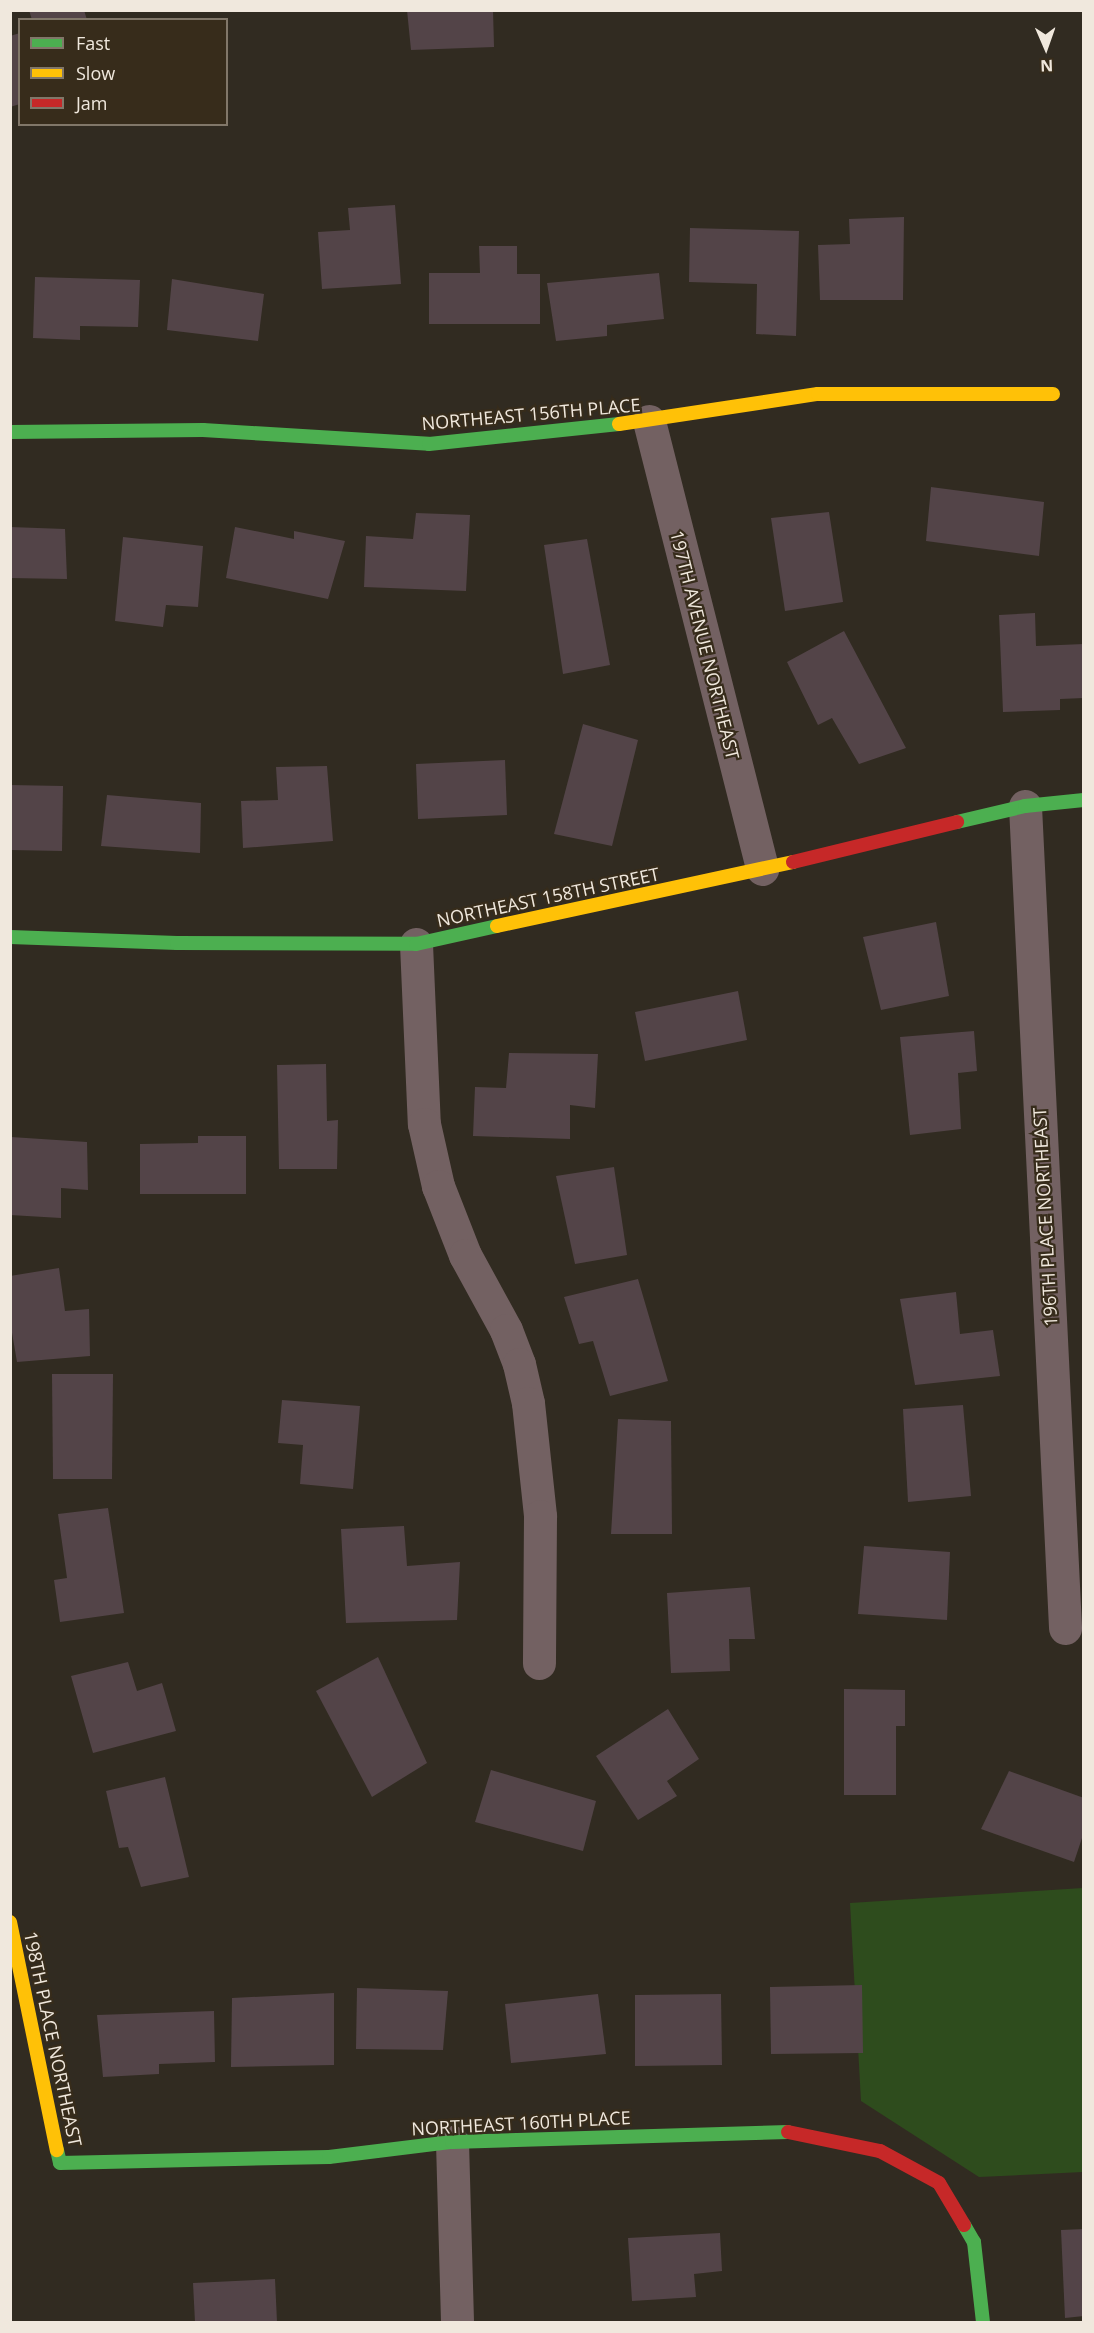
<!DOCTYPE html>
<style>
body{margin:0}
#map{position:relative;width:1094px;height:2333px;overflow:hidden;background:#312b21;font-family:"Open Sans",sans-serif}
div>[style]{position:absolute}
.green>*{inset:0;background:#2e4c1d}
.building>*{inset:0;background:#534448}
.street>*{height:33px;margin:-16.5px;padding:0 16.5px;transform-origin:16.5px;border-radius:16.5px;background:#736162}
.fast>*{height:14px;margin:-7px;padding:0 7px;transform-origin:7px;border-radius:7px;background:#4caf50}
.slow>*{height:14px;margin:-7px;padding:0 7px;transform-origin:7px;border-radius:7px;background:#ffc107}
.jam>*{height:14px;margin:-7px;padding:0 7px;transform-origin:7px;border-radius:7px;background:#c62828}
span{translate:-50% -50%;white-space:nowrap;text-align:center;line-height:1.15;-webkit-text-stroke:4.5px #372c1b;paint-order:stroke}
.street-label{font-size:18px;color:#f0e8dd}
.frame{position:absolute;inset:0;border:12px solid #f0e8dd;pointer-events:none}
.legend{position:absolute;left:18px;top:18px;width:210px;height:108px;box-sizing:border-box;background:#372c1b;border:2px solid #817769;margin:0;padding:8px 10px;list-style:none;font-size:18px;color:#f0e8dd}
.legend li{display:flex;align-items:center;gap:12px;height:30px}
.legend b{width:30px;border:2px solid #817769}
.north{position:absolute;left:1016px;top:18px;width:60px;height:60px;-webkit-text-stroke:4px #372c1b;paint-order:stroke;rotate:178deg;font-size:16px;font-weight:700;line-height:24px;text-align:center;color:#f0e8dd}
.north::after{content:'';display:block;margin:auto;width:21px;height:27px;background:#f0e8dd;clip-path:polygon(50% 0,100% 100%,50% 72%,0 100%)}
</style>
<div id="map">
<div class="green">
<i style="clip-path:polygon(1083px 1888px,1083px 2172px,979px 2177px,861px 2101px,850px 1903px)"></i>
</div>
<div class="building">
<i style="clip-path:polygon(29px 10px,84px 10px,87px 20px,32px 20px)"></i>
<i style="clip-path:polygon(407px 10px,493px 10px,494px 47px,411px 50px)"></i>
<i style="clip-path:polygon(20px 33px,20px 104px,10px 107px,10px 36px)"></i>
<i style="clip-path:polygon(395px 205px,401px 284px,322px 289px,318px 232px,350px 230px,348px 208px)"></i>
<i style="clip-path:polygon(904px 217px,903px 300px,820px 300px,818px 245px,850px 244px,849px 219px)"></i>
<i style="clip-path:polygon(690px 228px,799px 231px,796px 336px,756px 334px,757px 284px,689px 282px)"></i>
<i style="clip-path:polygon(479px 246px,517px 246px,517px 274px,540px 274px,540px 324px,429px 324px,429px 273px,480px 273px)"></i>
<i style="clip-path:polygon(659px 273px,664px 319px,607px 325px,607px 336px,556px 341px,547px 283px)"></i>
<i style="clip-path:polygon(35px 277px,140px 280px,138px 327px,80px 326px,80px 340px,33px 338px)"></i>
<i style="clip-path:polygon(172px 279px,264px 294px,258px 341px,167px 330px)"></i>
<i style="clip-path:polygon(931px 487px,1044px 502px,1039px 556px,926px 541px)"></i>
<i style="clip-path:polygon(829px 512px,843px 602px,785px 611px,771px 518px)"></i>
<i style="clip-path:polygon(416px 513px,470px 515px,466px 591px,364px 587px,366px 536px,413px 539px)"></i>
<i style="clip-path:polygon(10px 527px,65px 529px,67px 579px,10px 578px)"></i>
<i style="clip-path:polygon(235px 527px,294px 539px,294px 531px,345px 541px,328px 599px,226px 578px)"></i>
<i style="clip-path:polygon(123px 537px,203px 546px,198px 607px,166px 605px,163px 627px,115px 621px)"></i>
<i style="clip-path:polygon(587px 539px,610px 665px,563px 674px,544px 545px)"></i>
<i style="clip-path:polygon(1035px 613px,1036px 646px,1084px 644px,1084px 698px,1060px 699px,1060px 710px,1003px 712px,999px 615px)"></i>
<i style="clip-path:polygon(844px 631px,906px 748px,859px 764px,832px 718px,818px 725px,787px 662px)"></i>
<i style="clip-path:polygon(583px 724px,638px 740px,612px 846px,554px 834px)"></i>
<i style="clip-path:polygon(505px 760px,507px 815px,418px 819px,416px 764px)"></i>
<i style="clip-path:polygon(327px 766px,333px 841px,243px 848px,241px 801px,278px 800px,276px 767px)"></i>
<i style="clip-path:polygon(10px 785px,63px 786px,62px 851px,10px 850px)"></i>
<i style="clip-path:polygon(107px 795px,201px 803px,200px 853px,101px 846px)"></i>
<i style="clip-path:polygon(936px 922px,949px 996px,881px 1010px,863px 937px)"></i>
<i style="clip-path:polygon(738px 991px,747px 1040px,645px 1061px,635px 1012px)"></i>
<i style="clip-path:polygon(974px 1031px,977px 1071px,958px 1073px,961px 1129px,910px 1135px,900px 1037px)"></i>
<i style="clip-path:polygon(509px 1053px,598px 1054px,595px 1108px,570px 1105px,570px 1139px,473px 1136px,475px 1087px,506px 1088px)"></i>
<i style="clip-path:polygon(326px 1064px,327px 1121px,338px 1120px,337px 1169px,279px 1169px,277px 1065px)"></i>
<i style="clip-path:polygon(198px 1136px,246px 1136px,246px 1194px,140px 1194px,140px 1144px,198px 1143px)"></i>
<i style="clip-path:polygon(11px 1137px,87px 1142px,88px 1190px,61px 1188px,61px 1218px,10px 1215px)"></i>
<i style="clip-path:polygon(614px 1167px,627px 1255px,575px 1264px,556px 1176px)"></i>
<i style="clip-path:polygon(59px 1268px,65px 1311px,89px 1309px,90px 1356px,17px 1362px,10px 1321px,10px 1276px)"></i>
<i style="clip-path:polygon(638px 1279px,668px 1381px,610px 1396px,593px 1341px,579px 1344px,564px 1297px)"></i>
<i style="clip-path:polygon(956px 1292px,960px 1334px,993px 1330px,1000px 1376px,915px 1385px,900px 1299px)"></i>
<i style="clip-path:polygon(52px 1374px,113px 1374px,112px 1479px,53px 1479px)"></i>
<i style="clip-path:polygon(282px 1400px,360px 1406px,353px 1489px,300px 1484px,303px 1445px,278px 1443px)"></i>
<i style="clip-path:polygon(963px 1405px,971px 1496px,908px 1502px,903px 1409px)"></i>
<i style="clip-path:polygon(618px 1419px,671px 1421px,672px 1534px,611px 1534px)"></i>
<i style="clip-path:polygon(108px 1508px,124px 1613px,60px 1622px,54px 1580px,67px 1578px,58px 1514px)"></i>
<i style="clip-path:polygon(404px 1526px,407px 1566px,460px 1562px,457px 1620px,346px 1623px,341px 1529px)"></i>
<i style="clip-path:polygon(864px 1546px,950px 1552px,947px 1620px,858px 1614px)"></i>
<i style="clip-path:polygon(750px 1587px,755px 1639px,729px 1639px,730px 1671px,671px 1673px,667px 1593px)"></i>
<i style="clip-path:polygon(378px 1657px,427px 1763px,372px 1797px,316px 1691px)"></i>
<i style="clip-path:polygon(128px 1662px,137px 1691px,162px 1683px,176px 1731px,93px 1753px,71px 1676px)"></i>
<i style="clip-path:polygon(844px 1689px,905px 1690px,905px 1726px,896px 1726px,896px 1795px,844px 1795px)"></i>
<i style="clip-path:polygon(668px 1709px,699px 1759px,667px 1781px,677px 1796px,638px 1820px,596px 1756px)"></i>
<i style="clip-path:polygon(491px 1770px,596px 1801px,583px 1851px,475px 1822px)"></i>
<i style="clip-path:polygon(1009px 1771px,1084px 1798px,1084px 1832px,1074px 1862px,981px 1829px)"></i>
<i style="clip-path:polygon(165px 1777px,189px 1877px,141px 1887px,128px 1847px,119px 1848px,106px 1791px)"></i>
<i style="clip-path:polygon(862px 1985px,863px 2053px,771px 2054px,770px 1987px)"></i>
<i style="clip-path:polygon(357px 1988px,448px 1991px,443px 2050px,356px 2049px)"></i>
<i style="clip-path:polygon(334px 1993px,334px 2065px,231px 2067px,232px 1998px)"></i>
<i style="clip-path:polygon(598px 1994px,606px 2054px,511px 2063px,505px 2004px)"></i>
<i style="clip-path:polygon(721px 1994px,722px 2065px,635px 2066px,635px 1995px)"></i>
<i style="clip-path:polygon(214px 2011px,215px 2062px,159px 2064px,159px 2074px,103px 2077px,97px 2015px)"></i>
<i style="clip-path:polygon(1084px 2229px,1084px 2316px,1065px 2318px,1061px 2230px)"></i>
<i style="clip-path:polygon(720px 2233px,722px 2271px,694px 2274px,696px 2297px,632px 2301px,628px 2238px)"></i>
<i style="clip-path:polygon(275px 2279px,277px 2322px,195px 2322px,193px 2283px)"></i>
</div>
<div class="street">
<i style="left:649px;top:421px;width:462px;rotate:75.8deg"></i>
<i style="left:1025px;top:806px;width:823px;rotate:87.21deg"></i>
<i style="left:416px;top:944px;width:180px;rotate:87.5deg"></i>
<i style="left:424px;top:1124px;width:64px;rotate:77.3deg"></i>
<i style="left:438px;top:1186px;width:74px;rotate:68.6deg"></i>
<i style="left:465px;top:1255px;width:85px;rotate:61.3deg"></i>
<i style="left:506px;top:1330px;width:36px;rotate:69deg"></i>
<i style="left:519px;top:1364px;width:40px;rotate:77deg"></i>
<i style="left:528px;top:1403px;width:114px;rotate:83.9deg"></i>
<i style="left:540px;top:1516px;width:147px;rotate:90.4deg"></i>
<i style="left:452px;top:2142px;width:180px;rotate:88.4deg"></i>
</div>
<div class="fast">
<i style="left:10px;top:432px;width:193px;rotate:-0.6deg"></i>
<i style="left:203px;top:430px;width:226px;rotate:3.5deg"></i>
<i style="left:429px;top:444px;width:191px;rotate:-6deg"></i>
<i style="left:957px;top:822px;width:70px;rotate:-13.2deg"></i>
<i style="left:1025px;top:806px;width:59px;rotate:-5.8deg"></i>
<i style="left:10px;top:937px;width:167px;rotate:2.1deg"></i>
<i style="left:177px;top:943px;width:239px;rotate:0.2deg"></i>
<i style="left:416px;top:944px;width:83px;rotate:-12.5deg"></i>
<i style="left:57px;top:2150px;width:13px;rotate:77deg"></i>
<i style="left:60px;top:2163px;width:269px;rotate:-1.3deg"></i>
<i style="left:329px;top:2157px;width:124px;rotate:-7deg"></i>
<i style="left:452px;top:2142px;width:336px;rotate:-1.7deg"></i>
<i style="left:964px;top:2225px;width:20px;rotate:60deg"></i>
<i style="left:974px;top:2242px;width:81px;rotate:83.6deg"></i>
</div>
<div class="slow">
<i style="left:619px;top:424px;width:201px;rotate:-8.6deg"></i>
<i style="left:818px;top:394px;width:235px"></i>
<i style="left:497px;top:926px;width:303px;rotate:-12.2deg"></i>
<i style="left:10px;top:1922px;width:233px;rotate:78.4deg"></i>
</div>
<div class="jam">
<i style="left:793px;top:862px;width:169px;rotate:-13.7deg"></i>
<i style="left:788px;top:2132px;width:94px;rotate:11.7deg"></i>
<i style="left:880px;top:2151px;width:67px;rotate:28.5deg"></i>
<i style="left:939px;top:2183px;width:49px;rotate:59.2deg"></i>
</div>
<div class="street-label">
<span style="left:531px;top:414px;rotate:-5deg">NORTHEAST 156TH PLACE</span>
<span style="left:705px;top:645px;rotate:76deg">197TH AVENUE NORTHEAST</span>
<span style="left:548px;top:897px;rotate:-12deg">NORTHEAST 158TH STREET</span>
<span style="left:1045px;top:1217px;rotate:-93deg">196TH PLACE NORTHEAST</span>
<span style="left:53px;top:2039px;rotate:78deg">198TH PLACE NORTHEAST</span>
<span style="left:521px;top:2123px;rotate:-3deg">NORTHEAST 160TH PLACE</span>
</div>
<div class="frame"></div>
<ul class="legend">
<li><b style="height:8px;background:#4caf50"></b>Fast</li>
<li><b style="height:8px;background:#ffc107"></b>Slow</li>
<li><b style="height:8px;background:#c62828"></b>Jam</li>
</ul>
<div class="north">N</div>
</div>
